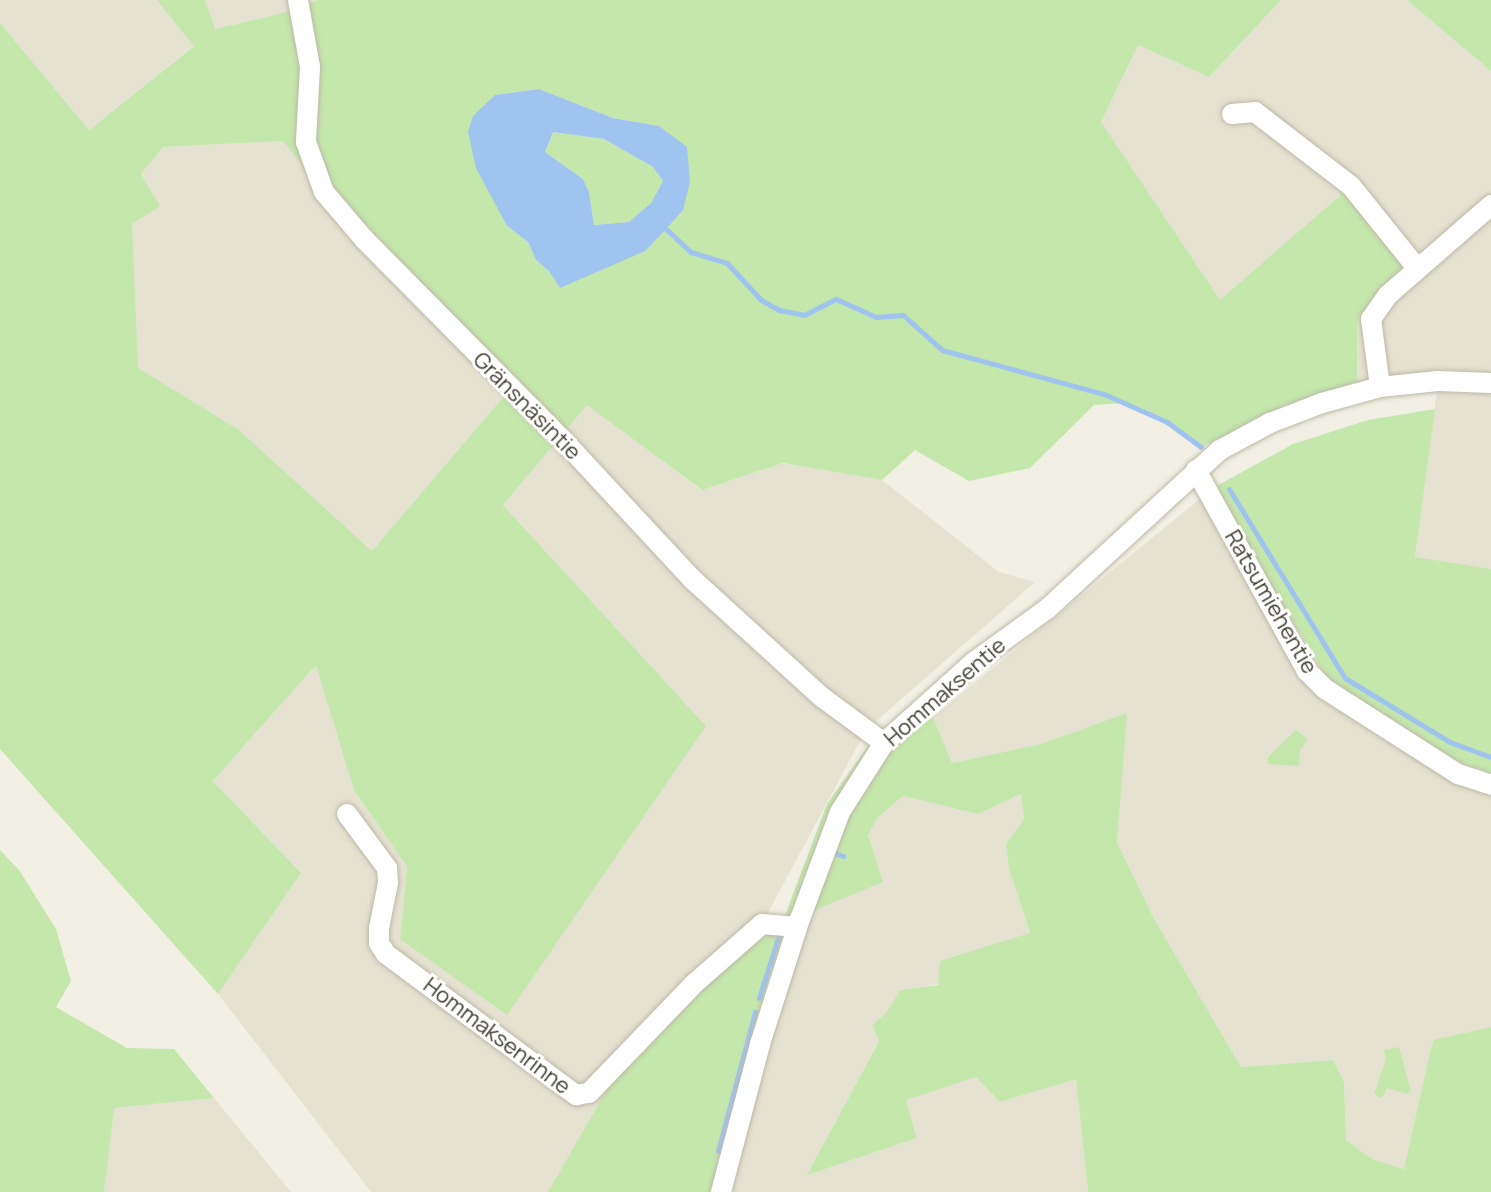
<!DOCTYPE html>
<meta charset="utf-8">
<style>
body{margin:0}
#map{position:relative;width:1491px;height:1192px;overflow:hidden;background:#f2f0e4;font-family:Manrope,sans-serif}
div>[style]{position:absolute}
.residential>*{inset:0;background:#e6e2d2}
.green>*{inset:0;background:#c4e7ac}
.water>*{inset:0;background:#9fc4f0}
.stream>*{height:5px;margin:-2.5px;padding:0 2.5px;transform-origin:2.5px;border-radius:2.5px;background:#9fc4f0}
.roads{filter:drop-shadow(0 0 2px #bdb9a7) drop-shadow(0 0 2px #bdb9a7)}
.minor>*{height:20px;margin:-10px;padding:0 10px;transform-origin:10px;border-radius:10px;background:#fff}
span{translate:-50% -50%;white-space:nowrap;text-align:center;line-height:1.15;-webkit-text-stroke:6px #fff;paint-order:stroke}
.street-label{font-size:22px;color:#444034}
</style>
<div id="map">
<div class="residential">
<i style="clip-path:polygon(0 0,317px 0,299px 9px,214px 29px,89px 130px,0 23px)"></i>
<i style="clip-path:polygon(1281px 0,1407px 0,1491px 71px,1491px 569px,1415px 558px,1438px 382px,1357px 382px,1351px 186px,1220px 301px,1101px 122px,1138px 45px,1209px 77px)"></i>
<i style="clip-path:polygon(283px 141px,324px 192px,511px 388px,372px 551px,239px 430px,138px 369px,0 206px,67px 266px,159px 206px,141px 174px,163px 147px)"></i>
<i style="clip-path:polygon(587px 404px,701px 490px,783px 463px,882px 480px,999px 572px,1035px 582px,866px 730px,762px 924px,622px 1063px,548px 1192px,371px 1192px,218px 994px,301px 873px,213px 781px,317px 664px,354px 790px,407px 867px,400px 939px,706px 726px,503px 505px)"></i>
<i style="clip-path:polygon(1213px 488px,1460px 762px,1491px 773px,1491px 1027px,1433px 1040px,1405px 1169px,1372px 1159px,1346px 1140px,1344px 1082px,1333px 1060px,1241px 1067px,1152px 915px,1117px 842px,1126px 714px,1041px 744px,952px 763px,933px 717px)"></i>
<i style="clip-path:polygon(1021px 794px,1024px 819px,1006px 846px,1009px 869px,1030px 934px,939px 984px,900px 990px,886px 1013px,872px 1025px,879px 1040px,808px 1174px,917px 1138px,906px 1100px,976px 1077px,1000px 1102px,1076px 1079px,1088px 1192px,721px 1192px,800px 919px,870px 845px,868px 835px,878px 817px,903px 796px,978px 814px)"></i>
<i style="clip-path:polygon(214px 1098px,291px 1192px,104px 1192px,113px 1108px)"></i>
</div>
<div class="green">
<i style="clip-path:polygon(evenodd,157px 0,205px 0,215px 29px,299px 9px,317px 0,1281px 0,1209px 77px,1138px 45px,1101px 122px,1220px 300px,1351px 186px,1417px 268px,1357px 320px,1357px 382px,1286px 407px,1201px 447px,1167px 422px,1125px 403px,1094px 405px,1030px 468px,969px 481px,915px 450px,882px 480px,783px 463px,702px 490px,587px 405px,503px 505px,706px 726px,507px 1015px,400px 939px,407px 867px,354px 790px,316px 665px,213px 781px,301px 873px,218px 994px,0 749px,0 23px,89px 130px,194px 46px,157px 0,539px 89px,613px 118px,659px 126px,683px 210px,549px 271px,536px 260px,528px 242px,507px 226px,496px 202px,495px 95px,539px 89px,157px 0,283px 141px,324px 192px,510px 389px,372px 551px,239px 430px,138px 368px,132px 224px,160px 206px,141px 174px,163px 147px,283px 141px)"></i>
<i style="clip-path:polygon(1407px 0,1491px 0,1491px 71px)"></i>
<i style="clip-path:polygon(553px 132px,604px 139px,653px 167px,663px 181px,651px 203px,629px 222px,594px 225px,589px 192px,583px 179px,545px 152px)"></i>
<i style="clip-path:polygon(1435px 409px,1415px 557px,1491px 569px,1491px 773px,1460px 762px,1386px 722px,1325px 674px,1213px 488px,1293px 444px,1368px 420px)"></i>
<i style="clip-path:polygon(1127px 713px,1117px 842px,1152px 915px,1241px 1067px,1333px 1060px,1344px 1082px,1346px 1140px,1372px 1159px,1404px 1169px,1433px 1040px,1491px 1027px,1491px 1192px,1088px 1192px,1076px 1079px,1000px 1102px,976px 1077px,906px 1100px,917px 1138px,807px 1175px,879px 1041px,872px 1025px,886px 1013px,900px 990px,938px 985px,940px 961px,1030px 933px,1009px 869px,1006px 845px,1024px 819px,1021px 794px,978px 814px,903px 796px,878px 817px,868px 835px,883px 882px,812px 911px,843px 819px,886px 749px,933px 717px,952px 763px,1041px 744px)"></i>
<i style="clip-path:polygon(1296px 730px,1308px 739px,1300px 750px,1299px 766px,1268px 764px,1268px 757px)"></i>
<i style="clip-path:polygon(873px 739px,884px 743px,840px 812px,721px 1192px,548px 1192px,622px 1063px,762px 924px,781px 926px,827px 804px)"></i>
<i style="clip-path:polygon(0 850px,19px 870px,56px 929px,71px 981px,56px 1007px,127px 1048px,174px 1049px,214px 1098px,114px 1108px,104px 1192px,0 1192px)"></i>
<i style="clip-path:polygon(1399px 1047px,1411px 1091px,1408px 1094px,1387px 1088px,1382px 1098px,1374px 1094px,1386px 1059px,1384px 1050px)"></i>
</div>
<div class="water">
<i style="clip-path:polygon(evenodd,539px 89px,613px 118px,659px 126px,687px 147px,690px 182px,683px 210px,666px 229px,645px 251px,560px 288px,549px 271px,536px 260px,528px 242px,507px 226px,476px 168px,468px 132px,473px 116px,495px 95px,539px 89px,553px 132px,604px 139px,653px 167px,663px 181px,651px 203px,629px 222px,594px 225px,589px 192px,583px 179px,545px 152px,553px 132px)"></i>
</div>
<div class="stream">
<i style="left:666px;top:229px;width:34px;rotate:43deg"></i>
<i style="left:691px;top:252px;width:38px;rotate:17deg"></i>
<i style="left:727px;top:263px;width:50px;rotate:47.4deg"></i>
<i style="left:761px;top:300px;width:21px;rotate:29deg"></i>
<i style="left:779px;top:310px;width:25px;rotate:11deg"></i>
<i style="left:804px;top:315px;width:36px;rotate:-27deg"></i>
<i style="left:836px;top:299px;width:44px;rotate:24.2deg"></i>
<i style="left:876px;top:317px;width:27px;rotate:-4deg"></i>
<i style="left:903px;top:315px;width:52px;rotate:41.9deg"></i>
<i style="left:942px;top:350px;width:168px;rotate:15.2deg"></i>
<i style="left:1104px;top:394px;width:69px;rotate:24deg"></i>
<i style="left:1167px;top:422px;width:42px;rotate:36.3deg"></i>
<i style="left:1229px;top:489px;width:222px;rotate:58.5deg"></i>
<i style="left:1345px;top:678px;width:123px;rotate:31.4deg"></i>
<i style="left:1450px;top:742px;width:44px;rotate:20.1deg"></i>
<i style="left:832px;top:852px;width:12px;rotate:20deg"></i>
<i style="left:759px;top:998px;width:66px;rotate:-72.4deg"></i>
<i style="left:718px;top:1151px;width:144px;rotate:-75.1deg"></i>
</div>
<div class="roads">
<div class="minor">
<i style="left:298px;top:0;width:68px;rotate:79.8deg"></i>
<i style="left:310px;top:67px;width:75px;rotate:93.1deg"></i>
<i style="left:306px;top:142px;width:53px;rotate:70.2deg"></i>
<i style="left:324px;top:192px;width:63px;rotate:49.5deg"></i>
<i style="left:365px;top:240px;width:279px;rotate:45.3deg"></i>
<i style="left:561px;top:438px;width:191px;rotate:47.1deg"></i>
<i style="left:691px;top:578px;width:178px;rotate:42.3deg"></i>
<i style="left:823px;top:698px;width:76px;rotate:36.4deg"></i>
<i style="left:1232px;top:114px;width:23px;rotate:-5deg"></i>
<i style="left:1255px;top:112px;width:121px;rotate:37.6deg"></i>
<i style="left:1351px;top:186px;width:105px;rotate:51.2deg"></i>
<i style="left:1380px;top:387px;width:69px;rotate:-97.5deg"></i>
<i style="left:1371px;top:319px;width:29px;rotate:-55deg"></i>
<i style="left:1388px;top:295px;width:137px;rotate:-41.1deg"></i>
<i style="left:1196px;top:470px;width:230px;rotate:61.1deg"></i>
<i style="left:1307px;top:671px;width:25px;rotate:45deg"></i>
<i style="left:1325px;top:689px;width:158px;rotate:32.6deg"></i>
<i style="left:1458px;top:774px;width:35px;rotate:18deg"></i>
<i style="left:347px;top:814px;width:67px;rotate:53.5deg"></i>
<i style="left:387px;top:868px;width:15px;rotate:86deg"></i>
<i style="left:388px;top:883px;width:46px;rotate:101.3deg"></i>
<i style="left:379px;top:928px;width:15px;rotate:90deg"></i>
<i style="left:379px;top:943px;width:13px;rotate:58deg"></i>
<i style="left:386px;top:954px;width:237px;rotate:36.6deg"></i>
<i style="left:576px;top:1095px;width:13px;rotate:-9deg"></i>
<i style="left:589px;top:1093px;width:153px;rotate:-46.1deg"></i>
<i style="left:695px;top:983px;width:89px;rotate:-41.4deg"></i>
<i style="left:762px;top:924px;width:35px;rotate:5deg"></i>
<i style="left:721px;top:1192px;width:153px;rotate:-75.2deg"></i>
<i style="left:760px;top:1044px;width:131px;rotate:-72.3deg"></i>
<i style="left:800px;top:919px;width:114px;rotate:-69.5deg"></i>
<i style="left:840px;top:812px;width:82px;rotate:-57.5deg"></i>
<i style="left:884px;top:743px;width:121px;rotate:-42deg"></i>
<i style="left:974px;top:662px;width:90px;rotate:-36deg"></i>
<i style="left:1047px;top:609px;width:235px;rotate:-42.6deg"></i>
<i style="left:1220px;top:450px;width:57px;rotate:-28.4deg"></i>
<i style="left:1270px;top:423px;width:56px;rotate:-21deg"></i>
<i style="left:1322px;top:403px;width:60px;rotate:-15.4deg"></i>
<i style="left:1380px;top:387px;width:58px;rotate:-5.9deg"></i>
<i style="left:1438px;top:381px;width:53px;rotate:2.2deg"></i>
</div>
</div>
<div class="street-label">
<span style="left:527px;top:406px;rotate:45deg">Gränsnäsintie</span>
<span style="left:1271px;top:602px;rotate:60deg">Ratsumiehentie</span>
<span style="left:945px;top:692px;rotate:-41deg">Hommaksentie</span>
<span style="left:497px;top:1036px;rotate:37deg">Hommaksenrinne</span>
</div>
</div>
